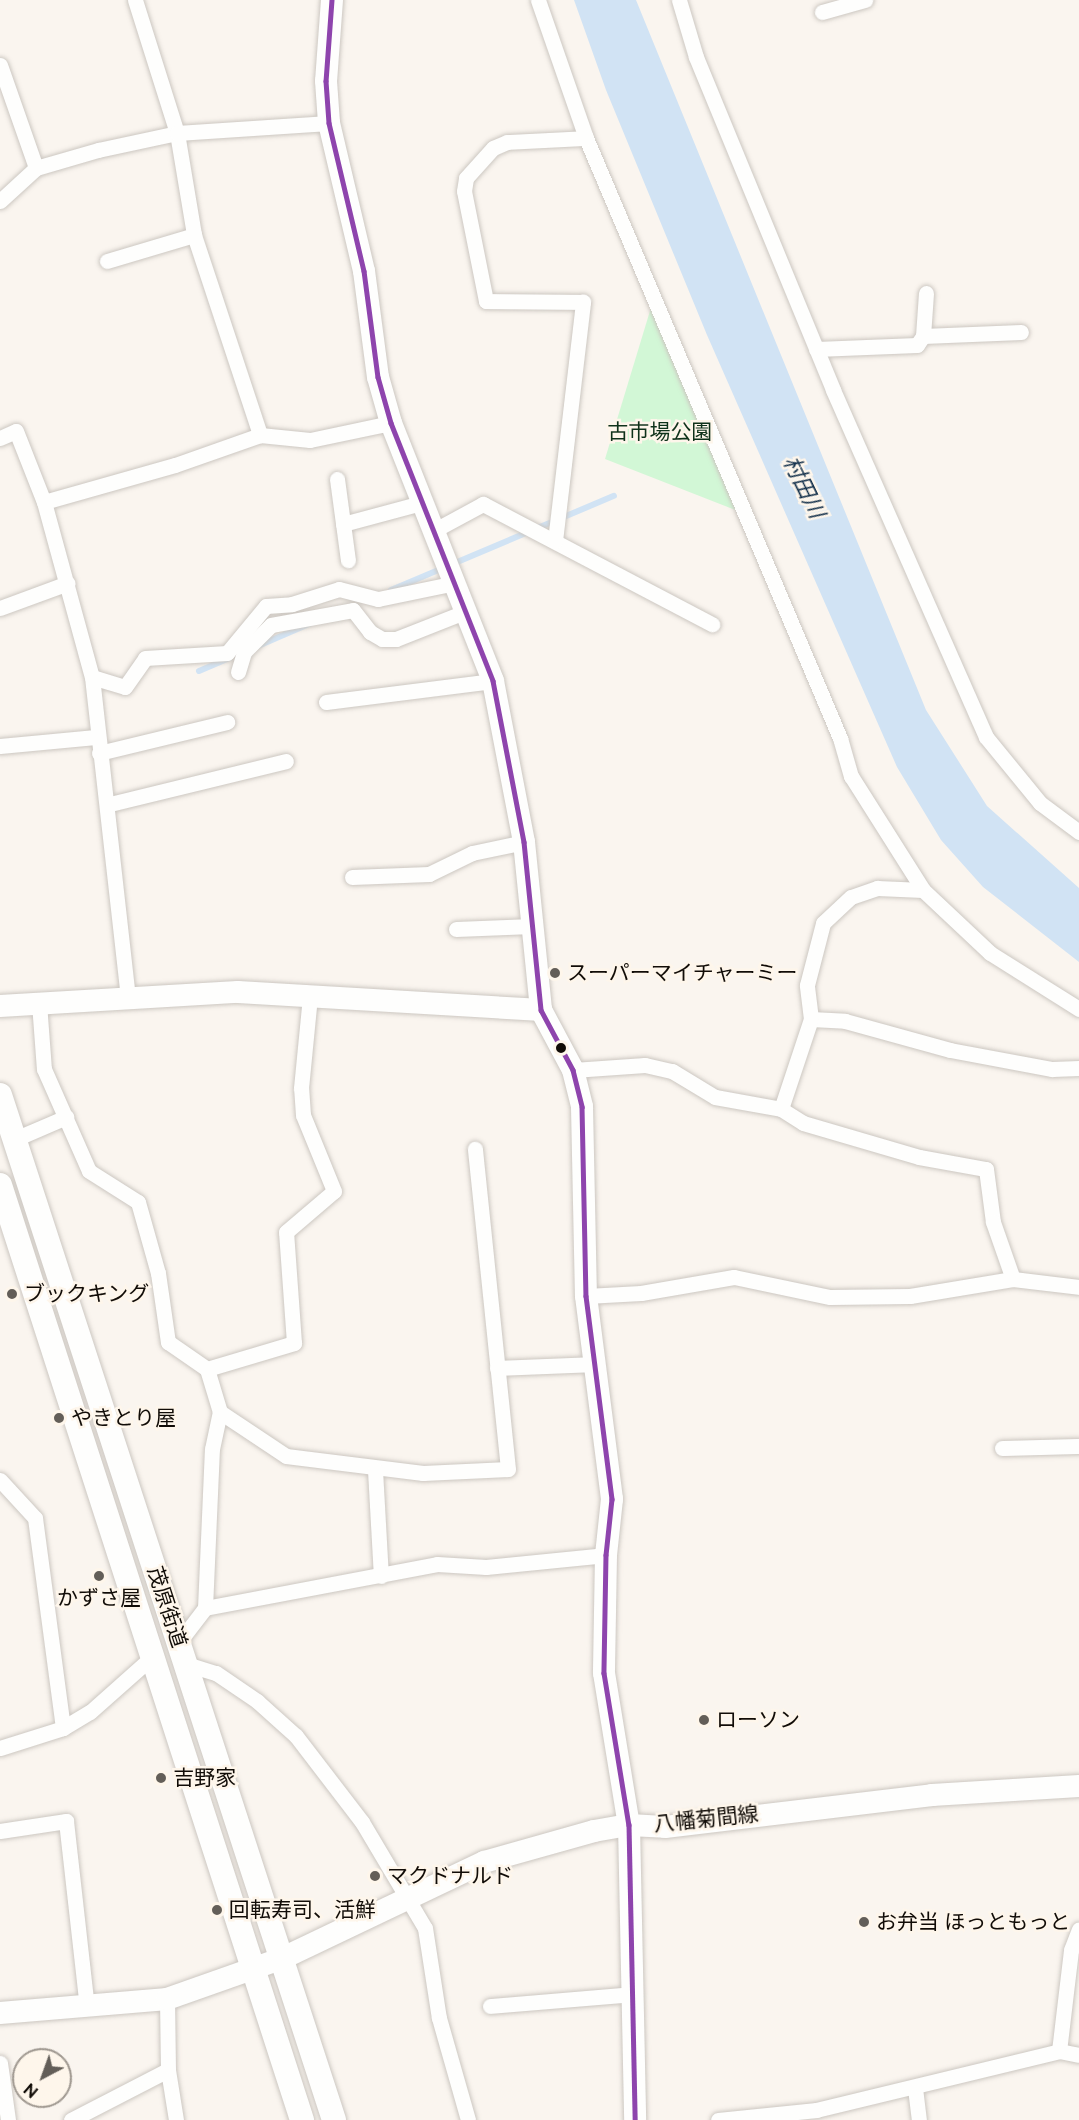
<!DOCTYPE html>
<meta charset="utf-8">
<style>
body{margin:0}
#map{position:relative;width:1079px;height:2120px;overflow:hidden;background:#faf5ef;font-family:Raleway,"Noto Sans JP",sans-serif}
div>[style]{position:absolute}
.green>*{inset:0;background:#d2f7d6}
.water>*{inset:0;background:#d1e3f4}
.stream>*{height:6px;margin:-3px;padding:0 3px;transform-origin:3px;border-radius:3px;background:#d1e3f4}
.roads{filter:drop-shadow(0 0 2px #ccc7c1) drop-shadow(0 0 2px #ccc7c1)}
.street>*{height:15px;margin:-7.5px;padding:0 7.5px;transform-origin:7.5px;border-radius:7.5px;background:#fefefd}
.secondary>*{height:22px;margin:-11px;padding:0 11px;transform-origin:11px;border-radius:11px;background:#fefefd}
.primary>*{height:24px;margin:-12px;padding:0 12px;transform-origin:12px;border-radius:12px;background:#fefefd}
.bus-1>*{height:4.5px;margin:-2.25px;padding:0 2.25px;transform-origin:2.25px;border-radius:2.25px;background:#8e44ad}
.dots>*{width:16px;height:16px;translate:-50% -50%;box-sizing:border-box;border:3px solid #fef6eb;border-radius:50%}
span{translate:-50% -50%;white-space:nowrap;text-align:center;line-height:1.15;-webkit-text-stroke:5px #fef6eb;paint-order:stroke}
.park-label{font-size:21px;color:#0f321a}
.poi-label{font-size:21px;color:#110c07}
.left{translate:0 -50%;text-align:left}
.street-label{font-size:21px;color:#110c07}
.water-label{font-size:22px;color:#13304b;font-style:italic}
.north{position:absolute;left:12px;top:2048px;width:60px;height:60px;box-sizing:border-box;background:#fef6eb;border:2px solid #9f9890;border-radius:50%;rotate:221deg;font-size:16px;font-weight:700;line-height:24px;text-align:center;color:#110c07}
.north::after{content:'';display:block;margin:auto;width:21px;height:27px;background:#635e58;clip-path:polygon(50% 0,100% 100%,50% 72%,0 100%)}
</style>
<div id="map">
<div class="green">
<i style="clip-path:polygon(653px 301px,743px 513px,605px 459px)"></i>
</div>
<div class="water">
<i style="clip-path:polygon(574px 0,636px 0,926px 710px,987px 806px,1079px 888px,1079px 962px,983px 887px,941px 840px,897px 767px,707px 335px,606px 90px)"></i>
</div>
<div class="stream">
<i style="left:391px;top:590px;width:242px;rotate:-22.9deg"></i>
<i style="left:258px;top:646px;width:56px;rotate:-23.3deg"></i>
<i style="left:199px;top:671px;width:33px;rotate:-23deg"></i>
</div>
<div class="roads">
<div class="street">
<i style="left:135px;top:0;width:139px;rotate:72.5deg"></i>
<i style="left:177px;top:133px;width:103px;rotate:80.5deg"></i>
<i style="left:194px;top:235px;width:211px;rotate:71.7deg"></i>
<i style="left:538px;top:0;width:146px;rotate:70.8deg"></i>
<i style="left:586px;top:138px;width:652px;rotate:67.06deg"></i>
<i style="left:840px;top:738px;width:40px;rotate:74deg"></i>
<i style="left:851px;top:776px;width:135px;rotate:57.7deg"></i>
<i style="left:923px;top:890px;width:92px;rotate:43.2deg"></i>
<i style="left:990px;top:953px;width:105px;rotate:32.2deg"></i>
<i style="left:679px;top:0;width:59px;rotate:73.4deg"></i>
<i style="left:696px;top:57px;width:360px;rotate:67.6deg"></i>
<i style="left:833px;top:390px;width:379px;rotate:66.2deg"></i>
<i style="left:986px;top:737px;width:85px;rotate:50.7deg"></i>
<i style="left:1040px;top:803px;width:49px;rotate:36.6deg"></i>
<i style="left:822px;top:12px;width:45px;rotate:-15.6deg"></i>
<i style="left:0;top:65px;width:109px;rotate:70.7deg"></i>
<i style="left:0;top:201px;width:49px;rotate:-42.5deg"></i>
<i style="left:36px;top:168px;width:65px;rotate:-16.2deg"></i>
<i style="left:98px;top:150px;width:81px;rotate:-12.1deg"></i>
<i style="left:177px;top:133px;width:152px;rotate:-3.8deg"></i>
<i style="left:107px;top:261px;width:91px;rotate:-16.6deg"></i>
<i style="left:923px;top:336px;width:98px;rotate:-2.3deg"></i>
<i style="left:816px;top:349px;width:101px;rotate:-2.3deg"></i>
<i style="left:917px;top:345px;width:11px;rotate:-56deg"></i>
<i style="left:923px;top:336px;width:43px;rotate:-86deg"></i>
<i style="left:0;top:438px;width:17px;rotate:-24deg"></i>
<i style="left:16px;top:431px;width:76px;rotate:68.5deg"></i>
<i style="left:44px;top:502px;width:181px;rotate:74.7deg"></i>
<i style="left:92px;top:677px;width:321px;rotate:83.6deg"></i>
<i style="left:337px;top:479px;width:82px;rotate:82.3deg"></i>
<i style="left:44px;top:502px;width:136px;rotate:-15.8deg"></i>
<i style="left:175px;top:465px;width:90px;rotate:-19.4deg"></i>
<i style="left:260px;top:435px;width:50px;rotate:5.7deg"></i>
<i style="left:310px;top:440px;width:83px;rotate:-11.9deg"></i>
<i style="left:343px;top:524px;width:81px;rotate:-15.1deg"></i>
<i style="left:433px;top:531px;width:57px;rotate:-28.4deg"></i>
<i style="left:483px;top:504px;width:259px;rotate:27.7deg"></i>
<i style="left:555px;top:541px;width:241px;rotate:-83.3deg"></i>
<i style="left:583px;top:302px;width:97px;rotate:-179.4deg"></i>
<i style="left:486px;top:301px;width:112px;rotate:-101.3deg"></i>
<i style="left:464px;top:191px;width:13px;rotate:-81deg"></i>
<i style="left:466px;top:178px;width:40px;rotate:-48deg"></i>
<i style="left:493px;top:148px;width:15px;rotate:-23deg"></i>
<i style="left:507px;top:142px;width:79px;rotate:-2.9deg"></i>
<i style="left:0;top:608px;width:72px;rotate:-20.2deg"></i>
<i style="left:238px;top:672px;width:21px;rotate:-73deg"></i>
<i style="left:244px;top:652px;width:38px;rotate:-45deg"></i>
<i style="left:271px;top:625px;width:83px;rotate:-10.4deg"></i>
<i style="left:353px;top:610px;width:28px;rotate:52deg"></i>
<i style="left:370px;top:632px;width:14px;rotate:30deg"></i>
<i style="left:382px;top:639px;width:14px"></i>
<i style="left:396px;top:639px;width:76px;rotate:-21.5deg"></i>
<i style="left:92px;top:677px;width:34px;rotate:17deg"></i>
<i style="left:125px;top:687px;width:35px;rotate:-55deg"></i>
<i style="left:145px;top:658px;width:82px;rotate:-3.5deg"></i>
<i style="left:227px;top:653px;width:61px;rotate:-50.3deg"></i>
<i style="left:266px;top:606px;width:26px;rotate:-4deg"></i>
<i style="left:292px;top:604px;width:49px;rotate:-17.7deg"></i>
<i style="left:339px;top:589px;width:40px;rotate:14.4deg"></i>
<i style="left:378px;top:599px;width:79px;rotate:-11.7deg"></i>
<i style="left:326px;top:702px;width:168px;rotate:-7.2deg"></i>
<i style="left:0;top:746px;width:96px;rotate:-5.4deg"></i>
<i style="left:99px;top:753px;width:132px;rotate:-13.6deg"></i>
<i style="left:110px;top:804px;width:181px;rotate:-13.7deg"></i>
<i style="left:352px;top:877px;width:77px;rotate:-2.2deg"></i>
<i style="left:429px;top:874px;width:48px;rotate:-26deg"></i>
<i style="left:472px;top:853px;width:53px;rotate:-11.9deg"></i>
<i style="left:456px;top:929px;width:76px;rotate:-2.3deg"></i>
<i style="left:39px;top:1003px;width:66px;rotate:85.7deg"></i>
<i style="left:44px;top:1069px;width:111px;rotate:66.2deg"></i>
<i style="left:89px;top:1171px;width:58px;rotate:32.3deg"></i>
<i style="left:138px;top:1202px;width:74px;rotate:74.3deg"></i>
<i style="left:158px;top:1273px;width:70px;rotate:81.8deg"></i>
<i style="left:168px;top:1342px;width:47px;rotate:34.7deg"></i>
<i style="left:207px;top:1369px;width:45px;rotate:73.2deg"></i>
<i style="left:220px;top:1412px;width:79px;rotate:33.7deg"></i>
<i style="left:286px;top:1456px;width:138px;rotate:7.1deg"></i>
<i style="left:423px;top:1473px;width:85px;rotate:-2.7deg"></i>
<i style="left:508px;top:1469px;width:322px;rotate:-95.9deg"></i>
<i style="left:811px;top:1019px;width:34px;rotate:3deg"></i>
<i style="left:845px;top:1021px;width:109px;rotate:15.4deg"></i>
<i style="left:950px;top:1050px;width:104px;rotate:10.6deg"></i>
<i style="left:1052px;top:1069px;width:27px;rotate:-2deg"></i>
<i style="left:573px;top:1070px;width:72px;rotate:-4deg"></i>
<i style="left:645px;top:1065px;width:28px;rotate:13deg"></i>
<i style="left:672px;top:1071px;width:50px;rotate:31.2deg"></i>
<i style="left:715px;top:1097px;width:67px;rotate:10.3deg"></i>
<i style="left:781px;top:1109px;width:26px;rotate:32deg"></i>
<i style="left:803px;top:1123px;width:121px;rotate:16.3deg"></i>
<i style="left:919px;top:1157px;width:68px;rotate:10.2deg"></i>
<i style="left:986px;top:1169px;width:53px;rotate:82.5deg"></i>
<i style="left:993px;top:1222px;width:60px;rotate:70.7deg"></i>
<i style="left:781px;top:1109px;width:95px;rotate:-71.6deg"></i>
<i style="left:811px;top:1019px;width:34px;rotate:-97deg"></i>
<i style="left:807px;top:985px;width:64px;rotate:-75.5deg"></i>
<i style="left:823px;top:923px;width:38px;rotate:-43deg"></i>
<i style="left:851px;top:897px;width:28px;rotate:-19deg"></i>
<i style="left:877px;top:888px;width:46px;rotate:2.5deg"></i>
<i style="left:15px;top:1139px;width:56px;rotate:-23.3deg"></i>
<i style="left:586px;top:1296px;width:55px;rotate:-3.1deg"></i>
<i style="left:641px;top:1293px;width:94px;rotate:-9.8deg"></i>
<i style="left:734px;top:1277px;width:98px;rotate:11.8deg"></i>
<i style="left:830px;top:1297px;width:80px;rotate:-0.7deg"></i>
<i style="left:910px;top:1296px;width:104px;rotate:-9.4deg"></i>
<i style="left:1013px;top:1279px;width:66px;rotate:6.9deg"></i>
<i style="left:497px;top:1368px;width:98px;rotate:-2.3deg"></i>
<i style="left:207px;top:1369px;width:91px;rotate:-16.6deg"></i>
<i style="left:294px;top:1343px;width:111px;rotate:-94.1deg"></i>
<i style="left:286px;top:1232px;width:63px;rotate:-40.5deg"></i>
<i style="left:334px;top:1191px;width:82px;rotate:-112.2deg"></i>
<i style="left:303px;top:1115px;width:27px;rotate:-94deg"></i>
<i style="left:301px;top:1088px;width:92px;rotate:-84.4deg"></i>
<i style="left:1002px;top:1448px;width:77px;rotate:-1.5deg"></i>
<i style="left:375px;top:1470px;width:106px;rotate:86.8deg"></i>
<i style="left:0;top:1480px;width:52px;rotate:47.4deg"></i>
<i style="left:35px;top:1518px;width:212px;rotate:82.4deg"></i>
<i style="left:205px;top:1608px;width:236px;rotate:-10.7deg"></i>
<i style="left:437px;top:1564px;width:49px;rotate:3.5deg"></i>
<i style="left:486px;top:1567px;width:121px;rotate:-5.7deg"></i>
<i style="left:179px;top:1642px;width:43px;rotate:-52.6deg"></i>
<i style="left:205px;top:1608px;width:159px;rotate:-87.5deg"></i>
<i style="left:212px;top:1449px;width:38px;rotate:-78deg"></i>
<i style="left:186px;top:1664px;width:31px;rotate:17deg"></i>
<i style="left:216px;top:1673px;width:50px;rotate:34.3deg"></i>
<i style="left:257px;top:1701px;width:52px;rotate:41.9deg"></i>
<i style="left:296px;top:1736px;width:108px;rotate:52.5deg"></i>
<i style="left:362px;top:1822px;width:123px;rotate:59.3deg"></i>
<i style="left:425px;top:1928px;width:91px;rotate:81.2deg"></i>
<i style="left:439px;top:2018px;width:106px;rotate:74.1deg"></i>
<i style="left:0;top:1748px;width:66px;rotate:-17.6deg"></i>
<i style="left:63px;top:1728px;width:31px;rotate:-31deg"></i>
<i style="left:90px;top:1712px;width:83px;rotate:-41.6deg"></i>
<i style="left:0;top:1831px;width:67px;rotate:-8.6deg"></i>
<i style="left:66px;top:1821px;width:188px;rotate:83.6deg"></i>
<i style="left:490px;top:2006px;width:143px;rotate:-4.8deg"></i>
<i style="left:1059px;top:2051px;width:102px;rotate:-83.2deg"></i>
<i style="left:1071px;top:1950px;width:22px;rotate:-69deg"></i>
<i style="left:0;top:2063px;width:58px;rotate:82deg"></i>
<i style="left:168px;top:2070px;width:51px;rotate:80.9deg"></i>
<i style="left:915px;top:2088px;width:32px;rotate:83deg"></i>
<i style="left:71px;top:2120px;width:109px;rotate:-27.3deg"></i>
<i style="left:168px;top:2070px;width:71px;rotate:-90.8deg"></i>
<i style="left:718px;top:2120px;width:99px;rotate:-5.8deg"></i>
<i style="left:816px;top:2110px;width:250px;rotate:-13.6deg"></i>
<i style="left:1059px;top:2051px;width:20px;rotate:11deg"></i>
</div>
<div class="secondary">
<i style="left:332px;top:0;width:81px;rotate:94.2deg"></i>
<i style="left:326px;top:81px;width:42px;rotate:85.9deg"></i>
<i style="left:329px;top:123px;width:152px;rotate:76.7deg"></i>
<i style="left:364px;top:271px;width:107px;rotate:82.5deg"></i>
<i style="left:378px;top:377px;width:48px;rotate:74.2deg"></i>
<i style="left:391px;top:423px;width:277px;rotate:68.4deg"></i>
<i style="left:493px;top:681px;width:164px;rotate:79.1deg"></i>
<i style="left:524px;top:842px;width:169px;rotate:84.2deg"></i>
<i style="left:541px;top:1010px;width:68px;rotate:61.9deg"></i>
<i style="left:573px;top:1070px;width:38px;rotate:76deg"></i>
<i style="left:582px;top:1107px;width:189px;rotate:88.8deg"></i>
<i style="left:586px;top:1296px;width:205px;rotate:82.7deg"></i>
<i style="left:612px;top:1499px;width:56px;rotate:96.1deg"></i>
<i style="left:606px;top:1555px;width:118px;rotate:91deg"></i>
<i style="left:604px;top:1673px;width:154px;rotate:80.7deg"></i>
<i style="left:629px;top:1825px;width:295px;rotate:88.8deg"></i>
<i style="left:0;top:1006px;width:238px;rotate:-3.4deg"></i>
<i style="left:238px;top:992px;width:304px;rotate:3.4deg"></i>
<i style="left:0;top:2013px;width:168px;rotate:-4.8deg"></i>
<i style="left:167px;top:1999px;width:123px;rotate:-19.5deg"></i>
<i style="left:283px;top:1958px;width:223px;rotate:-25.5deg"></i>
<i style="left:484px;top:1862px;width:114px;rotate:-15.7deg"></i>
<i style="left:594px;top:1831px;width:36px;rotate:-10deg"></i>
<i style="left:629px;top:1825px;width:36px;rotate:3deg"></i>
<i style="left:665px;top:1827px;width:269px;rotate:-6.8deg"></i>
<i style="left:932px;top:1795px;width:147px;rotate:-3.5deg"></i>
</div>
<div class="primary">
<i style="left:0;top:1095px;width:1078px;rotate:71.95deg"></i>
<i style="left:0;top:1185px;width:983px;rotate:72.1deg"></i>
</div>
</div>
<div class="bus-1">
<i style="left:332px;top:0;width:81px;rotate:94.2deg"></i>
<i style="left:326px;top:81px;width:42px;rotate:85.9deg"></i>
<i style="left:329px;top:123px;width:152px;rotate:76.7deg"></i>
<i style="left:364px;top:271px;width:107px;rotate:82.5deg"></i>
<i style="left:378px;top:377px;width:48px;rotate:74.2deg"></i>
<i style="left:391px;top:423px;width:277px;rotate:68.4deg"></i>
<i style="left:493px;top:681px;width:164px;rotate:79.1deg"></i>
<i style="left:524px;top:842px;width:169px;rotate:84.2deg"></i>
<i style="left:541px;top:1010px;width:68px;rotate:61.9deg"></i>
<i style="left:573px;top:1070px;width:38px;rotate:76deg"></i>
<i style="left:582px;top:1107px;width:189px;rotate:88.8deg"></i>
<i style="left:586px;top:1296px;width:205px;rotate:82.7deg"></i>
<i style="left:612px;top:1499px;width:56px;rotate:96.1deg"></i>
<i style="left:606px;top:1555px;width:118px;rotate:91deg"></i>
<i style="left:604px;top:1673px;width:154px;rotate:80.7deg"></i>
<i style="left:629px;top:1825px;width:295px;rotate:88.8deg"></i>
</div>
<div class="dots">
<i style="left:555px;top:973px;background:#635e58"></i>
<i style="left:561px;top:1048px;background:#110c07"></i>
<i style="left:12px;top:1294px;background:#635e58"></i>
<i style="left:59px;top:1418px;background:#635e58"></i>
<i style="left:99px;top:1576px;background:#635e58"></i>
<i style="left:704px;top:1720px;background:#635e58"></i>
<i style="left:161px;top:1778px;background:#635e58"></i>
<i style="left:375px;top:1876px;background:#635e58"></i>
<i style="left:217px;top:1910px;background:#635e58"></i>
<i style="left:864px;top:1922px;background:#635e58"></i>
</div>
<div class="park-label">
<span style="left:660px;top:432px">古市場公園</span>
</div>
<div class="poi-label">
<span class="left" style="left:567px;top:973px">スーパーマイチャーミー</span>
<span class="left" style="left:24px;top:1294px">ブックキング</span>
<span class="left" style="left:71px;top:1418px">やきとり屋</span>
<span style="left:99px;top:1598px">かずさ屋</span>
<span class="left" style="left:716px;top:1720px">ローソン</span>
<span class="left" style="left:173px;top:1778px">吉野家</span>
<span class="left" style="left:387px;top:1876px">マクドナルド</span>
<span class="left" style="left:229px;top:1910px">回転寿司、活鮮</span>
<span class="left" style="left:876px;top:1922px">お弁当 ほっともっと</span>
</div>
<div class="street-label">
<span style="left:167px;top:1607px;rotate:72deg">茂原街道</span>
<span style="left:706px;top:1819px;rotate:-6deg">八幡菊間線</span>
</div>
<div class="water-label">
<span style="left:804px;top:487px;rotate:64deg">村田川</span>
</div>
<div class="north">N</div>
</div>
